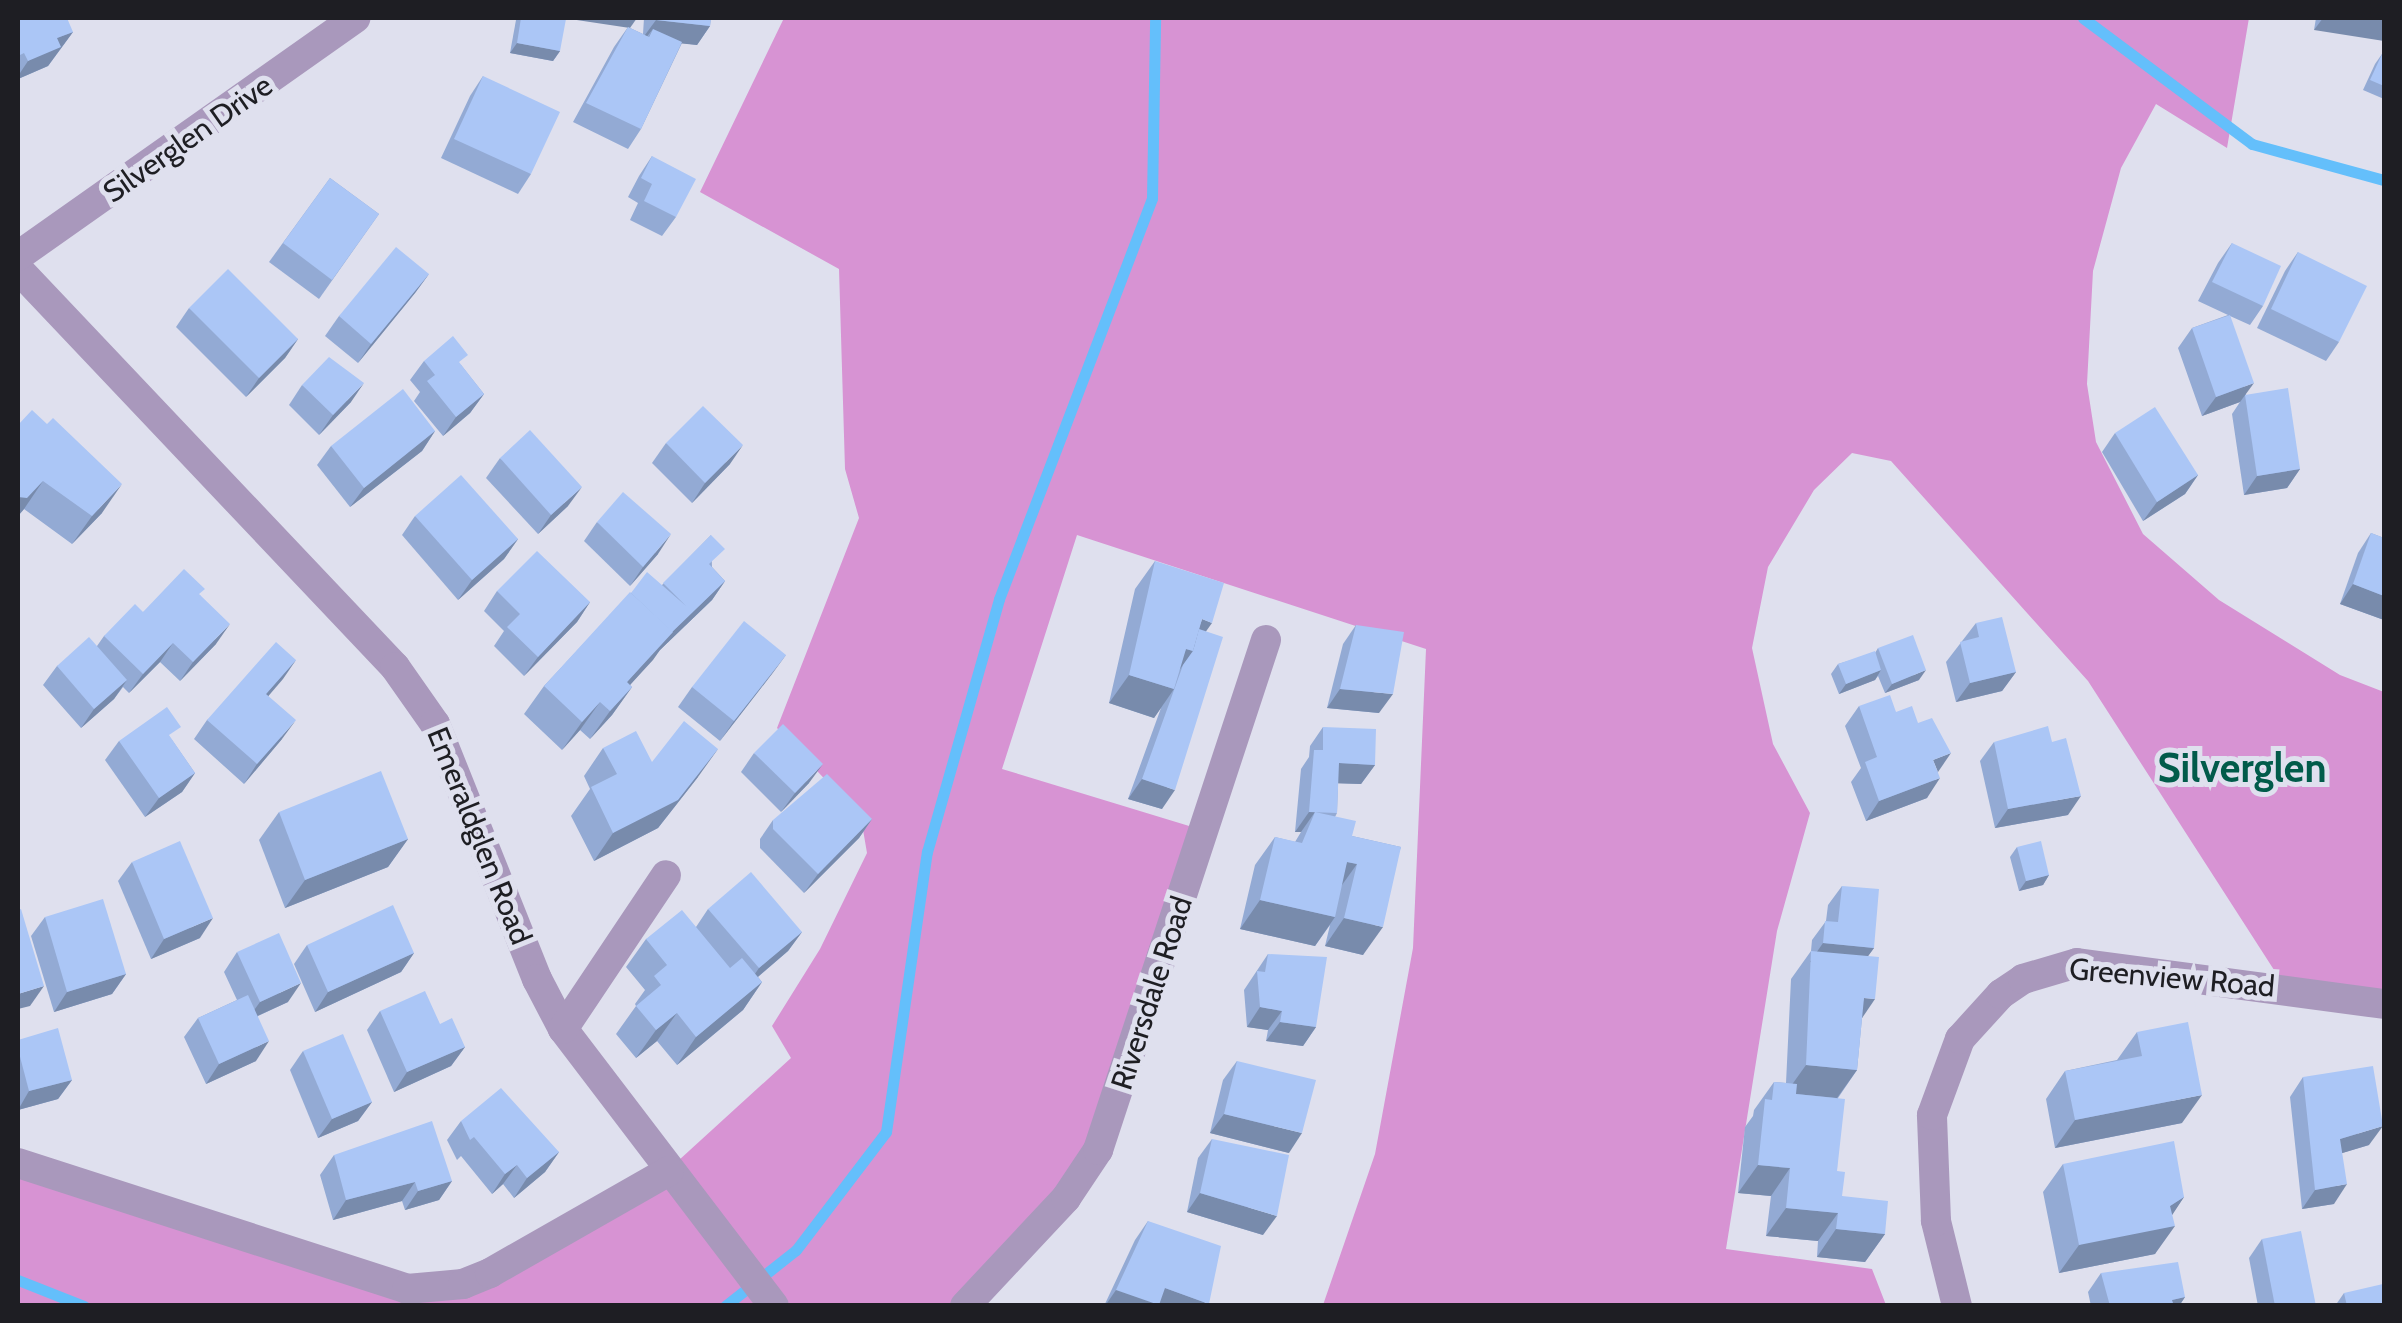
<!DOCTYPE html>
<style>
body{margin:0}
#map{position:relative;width:2402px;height:1323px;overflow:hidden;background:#dfe0ee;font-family:Cabin,sans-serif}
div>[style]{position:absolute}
.green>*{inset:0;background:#d793d3}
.stream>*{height:11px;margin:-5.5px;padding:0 5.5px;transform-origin:5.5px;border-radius:5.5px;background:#64bffb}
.minor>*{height:30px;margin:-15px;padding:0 15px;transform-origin:15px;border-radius:15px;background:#a998bc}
.tertiary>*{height:30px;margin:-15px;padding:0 15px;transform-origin:15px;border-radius:15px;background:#a998bc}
.wall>*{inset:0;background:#93aad4}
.shaded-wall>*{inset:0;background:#788bac}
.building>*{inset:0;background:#abc6f6}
span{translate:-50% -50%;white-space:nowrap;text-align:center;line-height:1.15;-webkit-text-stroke:10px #dfe0ee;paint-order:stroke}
.street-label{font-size:30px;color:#1e1e23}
.district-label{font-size:40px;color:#015b4a;font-weight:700}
.frame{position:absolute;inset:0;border:20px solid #1e1e23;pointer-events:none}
</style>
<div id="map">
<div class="green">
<i style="clip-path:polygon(784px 18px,2249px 18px,2227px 148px,2156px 104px,2121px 168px,2093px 271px,2087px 384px,2096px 442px,2143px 534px,2219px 600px,2340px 675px,2384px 692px,2384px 1002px,2285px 987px,2088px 681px,1891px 461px,1852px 453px,1814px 490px,1768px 567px,1752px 648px,1773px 744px,1810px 813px,1777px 931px,1726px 1249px,1872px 1269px,1886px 1305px,1323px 1305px,1375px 1154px,1413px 948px,1426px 649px,1077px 535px,1002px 769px,1199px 829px,1100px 1139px,960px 1305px,18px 1305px,18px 1164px,438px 1287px,667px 1171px,791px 1058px,772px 1026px,820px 949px,867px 853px,861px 818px,777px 728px,859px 518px,845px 469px,839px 269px,700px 192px)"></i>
</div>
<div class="stream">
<i style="left:2083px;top:18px;width:211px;rotate:36.7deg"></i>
<i style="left:2252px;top:144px;width:137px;rotate:15.3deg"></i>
<i style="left:18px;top:1280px;width:71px;rotate:21.5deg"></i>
<i style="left:725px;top:1306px;width:90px;rotate:-38.3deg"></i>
<i style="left:796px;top:1250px;width:148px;rotate:-52.7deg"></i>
<i style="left:886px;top:1132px;width:283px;rotate:-81.7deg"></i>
<i style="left:927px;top:852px;width:263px;rotate:-74.1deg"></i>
<i style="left:999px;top:599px;width:429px;rotate:-69.1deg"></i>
<i style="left:1152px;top:198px;width:180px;rotate:-89deg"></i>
</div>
<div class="minor">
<i style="left:18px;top:269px;width:548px;rotate:46.55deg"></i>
<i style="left:395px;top:667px;width:70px;rotate:54.9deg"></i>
<i style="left:435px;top:724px;width:275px;rotate:68.2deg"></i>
<i style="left:537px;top:979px;width:56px;rotate:62.5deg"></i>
<i style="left:563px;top:1029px;width:348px;rotate:52.7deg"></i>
<i style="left:563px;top:1029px;width:185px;rotate:-56.2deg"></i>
<i style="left:18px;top:1163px;width:409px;rotate:17.9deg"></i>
<i style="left:407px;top:1289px;width:56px;rotate:-5.1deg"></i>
<i style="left:463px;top:1284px;width:29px;rotate:-22deg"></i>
<i style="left:490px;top:1273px;width:206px;rotate:-29.7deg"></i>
<i style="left:965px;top:1306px;width:148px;rotate:-46.9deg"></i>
<i style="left:1066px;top:1198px;width:58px;rotate:-56.3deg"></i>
<i style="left:1098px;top:1150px;width:537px;rotate:-71.77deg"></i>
<i style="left:1957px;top:1306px;width:88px;rotate:-103.9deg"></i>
<i style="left:1936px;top:1221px;width:106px;rotate:-92.2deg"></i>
<i style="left:1932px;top:1115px;width:81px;rotate:-69.8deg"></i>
<i style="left:1960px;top:1039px;width:61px;rotate:-47.7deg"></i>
<i style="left:2001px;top:994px;width:27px;rotate:-34deg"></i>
<i style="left:2023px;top:979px;width:56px;rotate:-16.5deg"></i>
<i style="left:2077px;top:963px;width:310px;rotate:7.6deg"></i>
</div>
<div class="tertiary">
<i style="left:18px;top:256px;width:413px;rotate:-35.2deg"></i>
</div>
<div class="wall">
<i style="clip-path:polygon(18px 18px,73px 32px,48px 66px,18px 79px)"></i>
<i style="clip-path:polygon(518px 18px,559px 18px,560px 51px,553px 61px,510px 53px,516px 20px)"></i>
<i style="clip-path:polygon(644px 18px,711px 18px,710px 26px,697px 45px,682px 43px,641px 129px,628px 149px,573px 122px,614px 47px,628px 27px,643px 34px)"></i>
<i style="clip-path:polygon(2316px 18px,2384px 18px,2314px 30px)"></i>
<i style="clip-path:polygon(2382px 54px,2384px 56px,2384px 99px,2363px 90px,2375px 64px)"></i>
<i style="clip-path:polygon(483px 76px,531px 174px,518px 194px,441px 158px,470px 96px)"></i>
<i style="clip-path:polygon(652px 156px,676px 217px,662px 236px,630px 220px,638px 203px,628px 197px,639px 176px)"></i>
<i style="clip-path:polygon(330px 178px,379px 214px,319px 299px,269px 262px)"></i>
<i style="clip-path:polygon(2232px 243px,2263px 306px,2250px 325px,2230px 316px,2246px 395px,2300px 469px,2287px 488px,2244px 495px,2232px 414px,2240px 402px,2202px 416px,2178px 348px,2192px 328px,2228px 315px,2198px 301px,2218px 263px)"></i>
<i style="clip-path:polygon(2298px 252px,2339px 342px,2326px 361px,2257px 328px,2285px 271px)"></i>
<i style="clip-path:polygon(429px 274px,415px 293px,358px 363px,325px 336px,339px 316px)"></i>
<i style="clip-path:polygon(189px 308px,298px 339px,285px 358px,246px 397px,176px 327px)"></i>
<i style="clip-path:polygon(424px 361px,461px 365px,484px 394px,470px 413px,443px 436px,414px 401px,420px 392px,410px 380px)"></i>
<i style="clip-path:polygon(302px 385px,351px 402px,319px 435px,289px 405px)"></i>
<i style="clip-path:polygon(18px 425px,102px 513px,72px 544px,24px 509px,18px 516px)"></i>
<i style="clip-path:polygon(435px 431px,422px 451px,350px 507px,317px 465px,331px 446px)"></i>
<i style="clip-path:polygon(2115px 433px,2198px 475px,2185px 494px,2143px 521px,2102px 452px)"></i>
<i style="clip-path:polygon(666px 443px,730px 464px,692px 503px,652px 463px)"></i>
<i style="clip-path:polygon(500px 458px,568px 506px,538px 534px,486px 478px)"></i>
<i style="clip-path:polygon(415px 516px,518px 539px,504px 559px,458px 600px,402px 535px)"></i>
<i style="clip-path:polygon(597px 522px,658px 554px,630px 586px,584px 541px)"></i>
<i style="clip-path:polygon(2371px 533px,2384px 538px,2384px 620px,2340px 604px,2358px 553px)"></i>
<i style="clip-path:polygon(711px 535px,712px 567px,725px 581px,712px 600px,660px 650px,630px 685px,632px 687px,612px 715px,590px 739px,580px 730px,562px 750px,524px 714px,544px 686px,631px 593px,662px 585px)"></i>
<i style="clip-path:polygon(1155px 561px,1206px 631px,1162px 809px,1128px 799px,1161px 708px,1154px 718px,1109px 703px,1135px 589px)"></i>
<i style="clip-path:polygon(497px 591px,590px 602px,577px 622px,524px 676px,494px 646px,504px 631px,484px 611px)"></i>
<i style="clip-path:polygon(200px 595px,216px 644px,180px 681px,160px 662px,129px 693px,123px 687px,114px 699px,81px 728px,43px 685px,57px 666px,97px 646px,104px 636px,143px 612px)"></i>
<i style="clip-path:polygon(1976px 623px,2016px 672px,2002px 691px,1956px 702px,1946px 662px)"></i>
<i style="clip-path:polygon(1356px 625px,1379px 713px,1327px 708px,1343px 644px)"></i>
<i style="clip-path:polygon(1878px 648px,1919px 680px,1885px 693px,1878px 676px,1875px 680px,1839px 694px,1831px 674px,1838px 664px,1875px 653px)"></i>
<i style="clip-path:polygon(786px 655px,720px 741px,678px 707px,692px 687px)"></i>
<i style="clip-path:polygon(296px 660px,268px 696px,282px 739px,244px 784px,194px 739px,207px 720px)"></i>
<i style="clip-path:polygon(1859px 706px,1896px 712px,1938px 772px,1927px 798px,1866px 821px,1851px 782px,1861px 768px,1845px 726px)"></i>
<i style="clip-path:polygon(1323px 727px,1375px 765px,1361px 784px,1338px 783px,1337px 813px,1335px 817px,1352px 836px,1401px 847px,1363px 955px,1325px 946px,1330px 925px,1315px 946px,1240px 929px,1255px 865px,1275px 837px,1295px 842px,1301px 832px,1295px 832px,1301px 769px,1309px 757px,1310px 746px)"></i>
<i style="clip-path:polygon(172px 740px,195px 773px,182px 792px,145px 817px,105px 760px,119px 741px)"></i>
<i style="clip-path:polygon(1994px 742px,2068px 815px,1995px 828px,1980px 761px)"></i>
<i style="clip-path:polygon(603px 748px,698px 777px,658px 828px,594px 861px,571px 816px,590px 789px,584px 776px)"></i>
<i style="clip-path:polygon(754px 753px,809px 783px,781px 812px,741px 772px)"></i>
<i style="clip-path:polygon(279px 812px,408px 839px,388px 867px,285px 908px,259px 840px)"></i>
<i style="clip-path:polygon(872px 819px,859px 838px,804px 893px,760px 848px,760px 839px,773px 820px)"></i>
<i style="clip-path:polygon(2017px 847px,2049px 875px,2043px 885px,2019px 891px,2010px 857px)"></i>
<i style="clip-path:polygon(132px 862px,200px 938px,151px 959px,118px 881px)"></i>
<i style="clip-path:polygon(1842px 886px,1874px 948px,1868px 956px,1857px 1070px,1838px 1098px,1837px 1171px,1842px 1196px,1885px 1234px,1865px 1262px,1817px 1257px,1818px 1241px,1766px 1236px,1771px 1196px,1738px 1193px,1745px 1127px,1753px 1116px,1754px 1110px,1774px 1082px,1786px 1083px,1791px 979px,1811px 951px,1812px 940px,1826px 921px,1828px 905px)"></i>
<i style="clip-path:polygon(708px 909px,802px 932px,788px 951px,758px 977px,762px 982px,743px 1010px,677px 1065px,657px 1041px,636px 1058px,616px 1034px,636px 1006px,635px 1004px,645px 990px,626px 967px,646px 939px,696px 927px)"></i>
<i style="clip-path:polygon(45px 917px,126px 974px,112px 994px,54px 1012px,31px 936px)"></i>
<i style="clip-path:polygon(307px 945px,414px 953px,401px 972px,315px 1012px,294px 964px)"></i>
<i style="clip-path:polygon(237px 952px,288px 1002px,258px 1016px,256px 1061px,206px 1084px,184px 1037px,198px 1018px,237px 1000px,224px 972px)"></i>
<i style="clip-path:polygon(1268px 954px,1316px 1027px,1303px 1046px,1266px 1041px,1268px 1030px,1247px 1027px,1244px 990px)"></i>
<i style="clip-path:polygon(380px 1011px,440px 1024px,465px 1047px,451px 1066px,394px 1092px,367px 1030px)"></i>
<i style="clip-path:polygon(2137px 1032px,2182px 1123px,2055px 1148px,2046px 1099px,2065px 1071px,2117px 1060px)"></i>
<i style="clip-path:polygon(18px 1040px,72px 1080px,58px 1099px,18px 1110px)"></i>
<i style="clip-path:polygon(303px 1051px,372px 1102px,358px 1121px,318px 1138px,290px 1070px)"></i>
<i style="clip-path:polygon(1237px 1061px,1289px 1153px,1210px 1133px,1223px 1080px)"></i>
<i style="clip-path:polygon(2303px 1077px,2369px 1145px,2342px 1153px,2334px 1204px,2302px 1209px,2290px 1097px)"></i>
<i style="clip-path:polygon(461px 1121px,559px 1152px,545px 1172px,514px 1198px,503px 1184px,492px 1194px,461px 1156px,457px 1160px,447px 1140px)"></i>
<i style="clip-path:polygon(1212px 1139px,1263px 1235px,1187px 1212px,1198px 1158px)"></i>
<i style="clip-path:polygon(334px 1155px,452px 1181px,439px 1200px,405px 1210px,402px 1201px,333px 1220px,320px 1175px)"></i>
<i style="clip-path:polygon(2063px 1164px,2184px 1197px,2172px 1214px,2155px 1254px,2059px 1273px,2043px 1192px)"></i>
<i style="clip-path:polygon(1148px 1221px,1207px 1306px,1104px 1306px,1135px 1240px)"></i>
<i style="clip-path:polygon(2262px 1239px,2316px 1306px,2258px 1306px,2249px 1258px)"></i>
<i style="clip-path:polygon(2101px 1273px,2185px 1297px,2179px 1306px,2091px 1306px,2088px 1292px)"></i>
<i style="clip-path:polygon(2344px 1293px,2384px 1306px,2335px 1306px)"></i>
</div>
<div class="shaded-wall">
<i style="clip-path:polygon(571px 18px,637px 18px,630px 28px,570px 19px)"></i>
<i style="clip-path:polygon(2323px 18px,2384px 18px,2384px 41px,2314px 30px)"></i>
<i style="clip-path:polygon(656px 20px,710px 26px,697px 45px,647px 40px,653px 29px,645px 39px,642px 39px)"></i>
<i style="clip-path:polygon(73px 32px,48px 66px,18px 79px,18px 76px,28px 61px,57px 38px)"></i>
<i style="clip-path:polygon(517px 43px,560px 51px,553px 61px,510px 53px)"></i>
<i style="clip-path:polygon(429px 274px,415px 293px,358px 363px,371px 344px)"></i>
<i style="clip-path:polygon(298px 339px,285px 358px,246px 397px,259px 378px)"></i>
<i style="clip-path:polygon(364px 383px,351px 402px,319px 435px,333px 415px)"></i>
<i style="clip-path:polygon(2254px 383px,2240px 402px,2202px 416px,2216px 397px)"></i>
<i style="clip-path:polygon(484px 394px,470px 413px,443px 436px,456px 417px)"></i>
<i style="clip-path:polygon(435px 431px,422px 451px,350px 507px,364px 488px)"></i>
<i style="clip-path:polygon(743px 445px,730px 464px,692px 503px,705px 483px)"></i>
<i style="clip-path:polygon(2300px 469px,2287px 488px,2244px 495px,2257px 476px)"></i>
<i style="clip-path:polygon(2198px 475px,2185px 494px,2143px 521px,2157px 502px)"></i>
<i style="clip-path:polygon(43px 481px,24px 509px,18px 516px,18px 498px)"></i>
<i style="clip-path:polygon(122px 484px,102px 513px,72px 544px,92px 516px)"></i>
<i style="clip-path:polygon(582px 487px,568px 506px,538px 534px,551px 515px)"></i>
<i style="clip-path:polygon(671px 534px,658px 554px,630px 586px,643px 567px)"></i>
<i style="clip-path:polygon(518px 539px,504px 559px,458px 600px,472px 580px)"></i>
<i style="clip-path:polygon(725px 581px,712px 600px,660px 650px,653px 660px,607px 710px,627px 682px,666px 638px)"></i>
<i style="clip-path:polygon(2353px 584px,2384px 596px,2384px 620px,2340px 604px)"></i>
<i style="clip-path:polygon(590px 602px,577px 622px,524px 676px,538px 657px)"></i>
<i style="clip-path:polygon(1202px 619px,1212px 623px,1192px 651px)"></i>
<i style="clip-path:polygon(230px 624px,216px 644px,180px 681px,193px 662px)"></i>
<i style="clip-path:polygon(173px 643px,160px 662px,129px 693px,143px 674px)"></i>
<i style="clip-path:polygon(1186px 649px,1193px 651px,1173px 679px)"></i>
<i style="clip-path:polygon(786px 655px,772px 674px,720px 741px,734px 721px)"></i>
<i style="clip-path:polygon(296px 660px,283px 679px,253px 714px,266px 694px)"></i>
<i style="clip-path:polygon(1881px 670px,1875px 680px,1839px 694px,1846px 684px)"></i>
<i style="clip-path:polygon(1926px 670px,1919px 680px,1885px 693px,1892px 684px)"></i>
<i style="clip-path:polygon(2016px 672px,2002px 691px,1956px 702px,1970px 683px)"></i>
<i style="clip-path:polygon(1129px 675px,1174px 689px,1154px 718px,1109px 703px)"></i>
<i style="clip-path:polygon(127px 680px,114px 699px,81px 728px,94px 709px)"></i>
<i style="clip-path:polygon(632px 687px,612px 715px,590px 739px,610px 711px)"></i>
<i style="clip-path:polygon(1340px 689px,1393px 694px,1379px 713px,1327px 708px)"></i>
<i style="clip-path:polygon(600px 702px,580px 730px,562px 750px,582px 722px)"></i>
<i style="clip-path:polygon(296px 720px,282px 739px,244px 784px,257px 764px)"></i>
<i style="clip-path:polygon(718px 749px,698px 777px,658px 828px,594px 861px,613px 833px)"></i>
<i style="clip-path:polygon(1951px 753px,1938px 772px,1933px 760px)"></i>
<i style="clip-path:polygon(1339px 763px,1375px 765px,1361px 784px,1325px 783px)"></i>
<i style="clip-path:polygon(823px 764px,809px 783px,781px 812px,795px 793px)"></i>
<i style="clip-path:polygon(195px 773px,182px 792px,145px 817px,159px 798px)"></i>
<i style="clip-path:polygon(1940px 778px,1927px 798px,1866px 821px,1879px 801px)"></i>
<i style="clip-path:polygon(1142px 779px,1175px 790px,1162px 809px,1128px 799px)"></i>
<i style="clip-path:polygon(2081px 796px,2068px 815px,1995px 828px,2008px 809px)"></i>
<i style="clip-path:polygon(1309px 812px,1315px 812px,1301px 832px,1295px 832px)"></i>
<i style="clip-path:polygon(872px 819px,859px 838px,804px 893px,818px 874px)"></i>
<i style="clip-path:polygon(408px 839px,388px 867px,285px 908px,305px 880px)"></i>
<i style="clip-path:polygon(1347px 862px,1357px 864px,1337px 892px)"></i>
<i style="clip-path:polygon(2049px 875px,2043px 885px,2019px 891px,2026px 881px)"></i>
<i style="clip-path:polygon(1260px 900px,1335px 917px,1315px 946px,1240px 929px)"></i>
<i style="clip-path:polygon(213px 918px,200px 938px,151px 959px,164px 939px)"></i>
<i style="clip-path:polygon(1344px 918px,1383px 927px,1363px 955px,1325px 946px)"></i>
<i style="clip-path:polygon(802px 932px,788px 951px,746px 987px,759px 968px)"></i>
<i style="clip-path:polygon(1823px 943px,1874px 948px,1860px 967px,1810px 962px)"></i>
<i style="clip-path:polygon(414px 953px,401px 972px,315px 1012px,328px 992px)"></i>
<i style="clip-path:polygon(126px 974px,112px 994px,54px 1012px,67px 992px)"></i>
<i style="clip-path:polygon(762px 982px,743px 1010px,677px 1065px,696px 1037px)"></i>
<i style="clip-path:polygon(301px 983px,288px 1002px,246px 1021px,260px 1002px)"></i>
<i style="clip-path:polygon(44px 986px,30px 1006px,18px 1009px,18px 994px)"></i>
<i style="clip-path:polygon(1864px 998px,1875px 999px,1856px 1027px)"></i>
<i style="clip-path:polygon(1260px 1007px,1282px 1011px,1268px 1030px,1247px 1027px)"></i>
<i style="clip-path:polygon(677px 1013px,657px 1041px,636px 1058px,656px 1030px)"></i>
<i style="clip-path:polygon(1280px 1022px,1316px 1027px,1303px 1046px,1266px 1041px)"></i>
<i style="clip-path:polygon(269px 1041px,256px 1061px,206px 1084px,219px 1064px)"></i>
<i style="clip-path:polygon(465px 1047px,451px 1066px,394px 1092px,407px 1072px)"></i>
<i style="clip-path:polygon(1806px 1065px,1857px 1070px,1837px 1098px,1786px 1093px)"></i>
<i style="clip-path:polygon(72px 1080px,58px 1099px,18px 1110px,29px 1091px)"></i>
<i style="clip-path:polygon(2202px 1095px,2182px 1123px,2055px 1148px,2075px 1120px)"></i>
<i style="clip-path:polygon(372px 1102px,358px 1121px,318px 1138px,332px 1119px)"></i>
<i style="clip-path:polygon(1224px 1114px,1302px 1133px,1289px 1153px,1210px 1133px)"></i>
<i style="clip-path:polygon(2383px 1126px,2369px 1145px,2326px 1158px,2340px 1139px)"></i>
<i style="clip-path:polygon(559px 1152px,545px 1172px,514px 1198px,527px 1178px)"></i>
<i style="clip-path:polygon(517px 1165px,503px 1184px,492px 1194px,505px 1174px)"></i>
<i style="clip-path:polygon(1758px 1165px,1790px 1168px,1771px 1196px,1738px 1193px)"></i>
<i style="clip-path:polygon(452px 1181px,439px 1200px,405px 1210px,418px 1191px)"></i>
<i style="clip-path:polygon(415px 1182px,402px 1201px,333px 1220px,346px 1200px)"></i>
<i style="clip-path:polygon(2347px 1184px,2334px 1204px,2302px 1209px,2315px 1190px)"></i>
<i style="clip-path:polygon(1200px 1193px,1277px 1216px,1263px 1235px,1187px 1212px)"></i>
<i style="clip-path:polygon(2184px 1197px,2165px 1226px,2175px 1226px,2155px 1254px,2059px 1273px,2079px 1245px,2170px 1206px)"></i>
<i style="clip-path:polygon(1786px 1208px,1838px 1213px,1818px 1241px,1766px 1236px)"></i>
<i style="clip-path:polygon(1836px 1229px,1885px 1234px,1865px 1262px,1817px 1257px)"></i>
<i style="clip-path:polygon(1165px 1288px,1209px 1304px,1207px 1306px,1105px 1306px,1116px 1290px)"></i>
<i style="clip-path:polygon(2185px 1297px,2179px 1306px,2169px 1306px,2172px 1300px)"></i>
</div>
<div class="building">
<i style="clip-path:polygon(18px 18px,67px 18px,73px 32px,57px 38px,61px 47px,28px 61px,24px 53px,18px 56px)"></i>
<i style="clip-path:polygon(521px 18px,566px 19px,560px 51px,517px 43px)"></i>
<i style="clip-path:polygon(656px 18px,711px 18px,710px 26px,656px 20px)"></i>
<i style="clip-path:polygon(628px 27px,649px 37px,653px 29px,682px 42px,641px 129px,586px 103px)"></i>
<i style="clip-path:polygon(2382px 54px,2384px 56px,2384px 86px,2370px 80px)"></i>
<i style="clip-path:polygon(483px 76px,560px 112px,531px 174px,454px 139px)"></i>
<i style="clip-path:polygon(652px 156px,696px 179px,676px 217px,644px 201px,652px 184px,641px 178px)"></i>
<i style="clip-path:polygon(330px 178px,379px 214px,332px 280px,283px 243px)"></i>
<i style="clip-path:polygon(2232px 243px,2281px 266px,2263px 306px,2212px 282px)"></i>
<i style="clip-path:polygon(396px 247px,429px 274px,371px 344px,339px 316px)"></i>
<i style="clip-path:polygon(2298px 252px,2367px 286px,2339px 342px,2271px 309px)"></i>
<i style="clip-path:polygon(228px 269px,298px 339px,259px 378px,189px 308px)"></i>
<i style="clip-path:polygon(2230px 315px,2254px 383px,2216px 397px,2192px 328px)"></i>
<i style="clip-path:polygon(453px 336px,468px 355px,459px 362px,484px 394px,456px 417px,427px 381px,435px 375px,424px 361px)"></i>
<i style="clip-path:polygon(329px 357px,364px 383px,333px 415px,302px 385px)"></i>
<i style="clip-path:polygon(2288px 388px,2300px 469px,2257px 476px,2245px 395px)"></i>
<i style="clip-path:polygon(403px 389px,435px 431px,364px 488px,331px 446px)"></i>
<i style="clip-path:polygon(703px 406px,743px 445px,705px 483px,666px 443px)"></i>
<i style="clip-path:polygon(2155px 407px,2198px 475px,2157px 502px,2115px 433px)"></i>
<i style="clip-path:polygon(32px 410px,47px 424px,53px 418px,122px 484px,92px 516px,43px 481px,27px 498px,18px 497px,18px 425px)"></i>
<i style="clip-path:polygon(530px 430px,582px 487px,551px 515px,500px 458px)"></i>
<i style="clip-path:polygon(461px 475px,518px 539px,472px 580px,415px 516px)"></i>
<i style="clip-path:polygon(623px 492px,671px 534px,643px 567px,597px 522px)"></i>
<i style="clip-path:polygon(2371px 533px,2384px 538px,2384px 596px,2353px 584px)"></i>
<i style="clip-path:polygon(711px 535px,725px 549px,709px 564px,725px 581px,672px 632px,631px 593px,647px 572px,686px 606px,663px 583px)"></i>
<i style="clip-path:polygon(537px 551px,590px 602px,538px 657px,507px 627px,520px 614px,497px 591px)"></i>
<i style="clip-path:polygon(1155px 561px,1224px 583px,1212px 623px,1202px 619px,1193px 651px,1186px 649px,1174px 689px,1129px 675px)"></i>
<i style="clip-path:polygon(184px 569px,205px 589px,199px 594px,230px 624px,193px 662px,173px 643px,143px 674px,104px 636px,135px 604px,143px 612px)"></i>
<i style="clip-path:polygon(630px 592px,673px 632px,627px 682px,632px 687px,610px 711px,600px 702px,582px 722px,544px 686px)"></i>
<i style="clip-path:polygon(2002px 617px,2016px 672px,1970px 683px,1960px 642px,1979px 637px,1976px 623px)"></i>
<i style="clip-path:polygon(744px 621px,786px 655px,734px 721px,692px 687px)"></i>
<i style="clip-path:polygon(1356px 625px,1404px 632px,1393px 694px,1340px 689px)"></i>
<i style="clip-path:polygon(1199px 629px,1223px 637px,1175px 790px,1142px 779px,1183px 665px,1193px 651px)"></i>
<i style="clip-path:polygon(1913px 635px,1926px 670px,1892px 684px,1878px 648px)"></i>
<i style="clip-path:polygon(89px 637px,127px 680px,94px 709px,57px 666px)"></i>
<i style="clip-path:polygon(276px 642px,296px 660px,266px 694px,296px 720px,257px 764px,207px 720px)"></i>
<i style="clip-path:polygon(1875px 651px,1881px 670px,1846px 684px,1838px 664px)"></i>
<i style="clip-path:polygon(1890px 695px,1896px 712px,1912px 706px,1918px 723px,1932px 718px,1951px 753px,1933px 760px,1940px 778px,1879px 801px,1865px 762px,1877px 757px,1859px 706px)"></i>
<i style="clip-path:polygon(167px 707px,181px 727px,169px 735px,195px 773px,159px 798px,119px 741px)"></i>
<i style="clip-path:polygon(684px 721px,718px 749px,678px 800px,613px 833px,591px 787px,617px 774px,603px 748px,636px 731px,652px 762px)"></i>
<i style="clip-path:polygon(783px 724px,823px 764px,795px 793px,754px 753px)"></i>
<i style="clip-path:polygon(2048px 726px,2052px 742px,2066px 738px,2081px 796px,2008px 809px,1994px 742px)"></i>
<i style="clip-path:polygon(1323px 727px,1376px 729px,1375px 765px,1339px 763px,1337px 813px,1309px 812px,1314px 750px,1323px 750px)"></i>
<i style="clip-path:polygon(381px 771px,408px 839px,305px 880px,279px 812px)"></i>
<i style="clip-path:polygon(827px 774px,872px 819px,818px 874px,773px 829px,773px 820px)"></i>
<i style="clip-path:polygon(1315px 812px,1356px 821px,1352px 836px,1401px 847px,1383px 927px,1344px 918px,1357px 864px,1347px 862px,1335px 917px,1260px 900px,1275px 837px,1302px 843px)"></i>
<i style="clip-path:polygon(180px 841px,213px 918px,164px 939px,132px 862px)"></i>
<i style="clip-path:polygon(2041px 841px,2049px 875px,2026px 881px,2017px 847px)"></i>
<i style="clip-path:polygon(751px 872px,802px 932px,759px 968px,708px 909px)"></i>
<i style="clip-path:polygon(1842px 886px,1879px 889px,1874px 948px,1823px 943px,1825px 921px,1838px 922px)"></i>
<i style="clip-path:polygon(103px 899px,126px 974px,67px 992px,45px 917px)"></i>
<i style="clip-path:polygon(393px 905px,414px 953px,328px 992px,307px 945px)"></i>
<i style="clip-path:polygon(21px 909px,44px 986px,18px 994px,18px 910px)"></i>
<i style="clip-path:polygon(682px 910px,730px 968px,742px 958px,762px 982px,696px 1037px,677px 1013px,656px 1030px,636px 1006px,661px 985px,654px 976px,667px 965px,646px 939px)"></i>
<i style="clip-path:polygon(279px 933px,301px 983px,260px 1002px,237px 952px)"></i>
<i style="clip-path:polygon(1811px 951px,1879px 957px,1875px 999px,1864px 998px,1857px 1070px,1806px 1065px)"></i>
<i style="clip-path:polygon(1268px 954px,1327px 957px,1316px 1027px,1280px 1022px,1282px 1011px,1260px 1007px,1257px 971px,1265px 972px)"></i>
<i style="clip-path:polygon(425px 991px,440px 1024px,452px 1018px,465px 1047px,407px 1072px,380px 1011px)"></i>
<i style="clip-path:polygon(248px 995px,269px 1041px,219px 1064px,198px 1018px)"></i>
<i style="clip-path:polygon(2188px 1022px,2202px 1095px,2075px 1120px,2065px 1071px,2142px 1056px,2137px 1032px)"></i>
<i style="clip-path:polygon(58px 1028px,72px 1080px,29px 1091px,18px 1049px,18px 1040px)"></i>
<i style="clip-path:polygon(343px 1034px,372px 1102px,332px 1119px,303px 1051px)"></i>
<i style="clip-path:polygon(1237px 1061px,1316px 1080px,1302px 1133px,1224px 1114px)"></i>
<i style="clip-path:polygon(2373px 1066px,2383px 1126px,2340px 1139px,2347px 1184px,2315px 1190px,2303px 1077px)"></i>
<i style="clip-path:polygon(1774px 1082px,1797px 1084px,1796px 1094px,1845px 1099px,1837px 1171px,1845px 1172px,1842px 1196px,1888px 1201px,1885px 1234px,1836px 1229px,1838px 1213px,1786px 1208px,1790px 1168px,1758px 1165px,1765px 1099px,1772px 1100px)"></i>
<i style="clip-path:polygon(501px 1088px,559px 1152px,527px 1178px,517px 1165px,505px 1174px,474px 1137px,470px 1140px,461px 1121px)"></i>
<i style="clip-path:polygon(432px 1121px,452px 1181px,418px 1191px,415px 1182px,346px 1200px,334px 1155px)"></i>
<i style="clip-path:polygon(1212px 1139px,1289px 1155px,1277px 1216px,1200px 1193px)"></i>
<i style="clip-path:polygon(2174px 1141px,2184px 1197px,2170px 1206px,2175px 1226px,2079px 1245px,2063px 1164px)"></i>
<i style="clip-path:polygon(1148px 1221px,1221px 1246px,1209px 1304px,1165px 1288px,1159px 1305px,1116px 1290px)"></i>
<i style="clip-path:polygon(2301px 1231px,2316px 1306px,2275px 1306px,2262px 1239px)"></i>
<i style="clip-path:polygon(2178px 1262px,2185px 1297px,2172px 1300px,2174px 1306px,2110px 1306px,2101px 1273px)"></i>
<i style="clip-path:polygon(2383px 1284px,2384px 1306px,2347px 1306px,2344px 1293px)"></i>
</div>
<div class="street-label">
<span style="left:188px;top:139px;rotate:-35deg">Silverglen Drive</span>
<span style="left:479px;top:836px;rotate:68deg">Emeraldglen Road</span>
<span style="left:2172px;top:978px;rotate:5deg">Greenview Road</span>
<span style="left:1152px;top:993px;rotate:-72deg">Riversdale Road</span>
</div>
<div class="district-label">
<span style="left:2242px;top:768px">Silverglen</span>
</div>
<div class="frame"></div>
</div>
